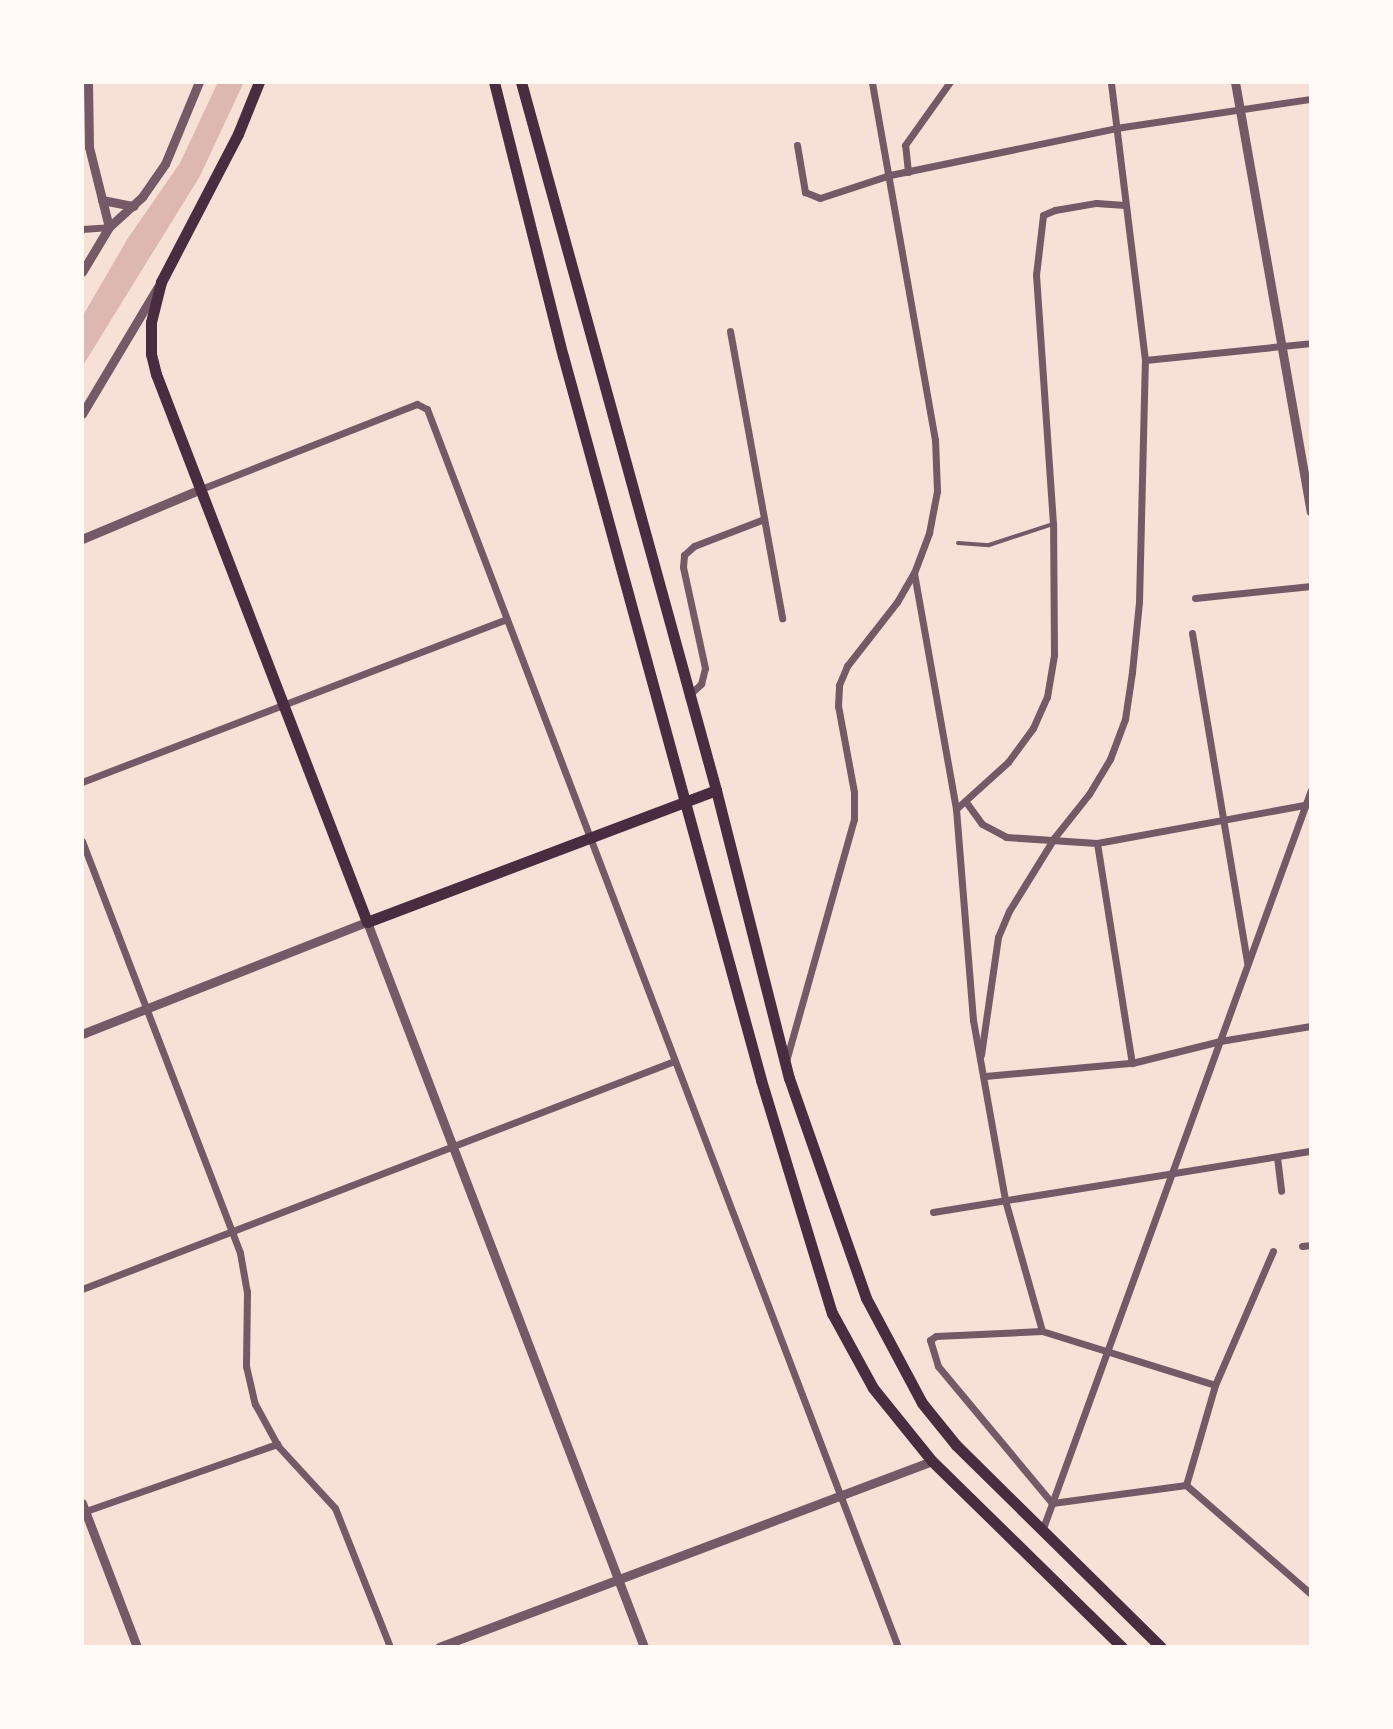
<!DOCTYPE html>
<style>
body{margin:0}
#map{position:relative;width:1393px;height:1729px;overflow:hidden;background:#f7e1d7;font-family:"Zilla Slab",serif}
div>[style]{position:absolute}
.water>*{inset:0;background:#dcb8b0}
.service>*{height:4px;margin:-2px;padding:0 2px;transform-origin:2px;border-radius:2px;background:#755966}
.minor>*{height:7px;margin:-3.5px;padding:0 3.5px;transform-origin:3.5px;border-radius:3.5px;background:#755966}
.tertiary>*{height:9px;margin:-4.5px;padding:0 4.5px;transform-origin:4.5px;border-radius:4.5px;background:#755966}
.primary>*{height:11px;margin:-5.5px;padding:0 5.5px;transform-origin:5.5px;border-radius:5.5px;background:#4a2c40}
span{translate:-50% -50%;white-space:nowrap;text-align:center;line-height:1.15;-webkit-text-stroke:7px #fffaf5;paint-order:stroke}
.frame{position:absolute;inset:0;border:84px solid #fffaf5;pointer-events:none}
</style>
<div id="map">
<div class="water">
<i style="clip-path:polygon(218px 82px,244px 82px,200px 176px,82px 367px,82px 317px,128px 238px,180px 163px)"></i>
</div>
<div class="service">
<i style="left:958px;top:543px;width:31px;rotate:4deg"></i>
<i style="left:989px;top:545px;width:67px;rotate:-18.2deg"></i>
</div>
<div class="minor">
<i style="left:797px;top:145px;width:48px;rotate:80.3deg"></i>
<i style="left:805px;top:192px;width:16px;rotate:22deg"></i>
<i style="left:820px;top:198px;width:74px;rotate:-18.2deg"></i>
<i style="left:890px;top:175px;width:231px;rotate:-11.7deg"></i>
<i style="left:1116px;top:128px;width:197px;rotate:-8.5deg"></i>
<i style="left:908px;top:172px;width:27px;rotate:-96deg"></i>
<i style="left:905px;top:145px;width:77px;rotate:-54.5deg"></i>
<i style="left:82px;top:229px;width:27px;rotate:-4deg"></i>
<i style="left:730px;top:331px;width:292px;rotate:79.7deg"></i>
<i style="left:1145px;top:360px;width:167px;rotate:-5.8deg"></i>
<i style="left:201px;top:489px;width:232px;rotate:-21.5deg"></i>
<i style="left:417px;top:404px;width:11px;rotate:27deg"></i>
<i style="left:427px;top:409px;width:1325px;rotate:69.17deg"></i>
<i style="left:914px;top:573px;width:240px;rotate:79.9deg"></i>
<i style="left:956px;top:809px;width:212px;rotate:85.4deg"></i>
<i style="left:973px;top:1020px;width:183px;rotate:79.9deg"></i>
<i style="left:1005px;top:1200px;width:136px;rotate:74.2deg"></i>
<i style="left:1195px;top:598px;width:117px;rotate:-5.9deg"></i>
<i style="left:1192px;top:633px;width:334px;rotate:80.5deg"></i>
<i style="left:688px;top:696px;width:18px;rotate:-43deg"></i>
<i style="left:701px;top:684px;width:16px;rotate:-76deg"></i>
<i style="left:705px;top:668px;width:103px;rotate:-102.3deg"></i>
<i style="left:683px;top:567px;width:12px;rotate:-85deg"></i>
<i style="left:684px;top:555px;width:13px;rotate:-42deg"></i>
<i style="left:694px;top:546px;width:75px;rotate:-21.1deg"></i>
<i style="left:82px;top:782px;width:455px;rotate:-21deg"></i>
<i style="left:966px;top:802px;width:27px;rotate:54deg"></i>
<i style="left:982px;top:824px;width:27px;rotate:28deg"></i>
<i style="left:1006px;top:837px;width:91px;rotate:3.8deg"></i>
<i style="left:1097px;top:843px;width:216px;rotate:-10.4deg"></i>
<i style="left:956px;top:809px;width:70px;rotate:-42.1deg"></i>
<i style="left:1008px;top:762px;width:42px;rotate:-53.7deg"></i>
<i style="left:1033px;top:728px;width:34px;rotate:-66deg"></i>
<i style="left:1047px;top:697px;width:43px;rotate:-80.5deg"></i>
<i style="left:1054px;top:655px;width:131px;rotate:-90.4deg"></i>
<i style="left:1053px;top:524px;width:250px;rotate:-93.9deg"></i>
<i style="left:1036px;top:275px;width:60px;rotate:-83.3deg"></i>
<i style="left:1043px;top:215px;width:13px;rotate:-23deg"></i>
<i style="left:1055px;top:210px;width:42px;rotate:-9.7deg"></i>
<i style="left:1096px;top:203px;width:29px;rotate:4deg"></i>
<i style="left:82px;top:841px;width:441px;rotate:69deg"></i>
<i style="left:240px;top:1253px;width:40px;rotate:80deg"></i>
<i style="left:247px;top:1292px;width:74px;rotate:90.8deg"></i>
<i style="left:246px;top:1366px;width:39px;rotate:77deg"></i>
<i style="left:255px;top:1404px;width:48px;rotate:61.3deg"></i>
<i style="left:278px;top:1446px;width:84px;rotate:47.4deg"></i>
<i style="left:335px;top:1508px;width:149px;rotate:68.4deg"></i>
<i style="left:1097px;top:843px;width:223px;rotate:81deg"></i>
<i style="left:981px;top:1055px;width:119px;rotate:-81.8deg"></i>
<i style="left:998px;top:937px;width:28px;rotate:-67deg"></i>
<i style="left:1009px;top:911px;width:86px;rotate:-58.3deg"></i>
<i style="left:1054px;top:838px;width:56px;rotate:-51.5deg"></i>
<i style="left:1089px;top:794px;width:41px;rotate:-59deg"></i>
<i style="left:1110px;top:759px;width:43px;rotate:-69.4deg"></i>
<i style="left:1125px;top:719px;width:48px;rotate:-81.5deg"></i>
<i style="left:1132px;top:672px;width:70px;rotate:-84.3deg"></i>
<i style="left:1139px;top:602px;width:242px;rotate:-88.6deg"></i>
<i style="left:1145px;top:360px;width:280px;rotate:-97deg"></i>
<i style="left:786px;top:1061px;width:251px;rotate:-74.3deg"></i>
<i style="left:854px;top:819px;width:27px;rotate:-90deg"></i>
<i style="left:854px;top:792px;width:87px;rotate:-100.5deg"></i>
<i style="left:838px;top:706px;width:21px;rotate:-87deg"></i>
<i style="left:839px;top:685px;width:21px;rotate:-67deg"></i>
<i style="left:847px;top:666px;width:81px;rotate:-52deg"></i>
<i style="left:897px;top:602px;width:34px;rotate:-60deg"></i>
<i style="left:914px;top:573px;width:43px;rotate:-69.4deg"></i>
<i style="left:929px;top:533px;width:43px;rotate:-79.2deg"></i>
<i style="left:937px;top:491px;width:51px;rotate:-92.2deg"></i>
<i style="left:935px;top:440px;width:364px;rotate:-100deg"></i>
<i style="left:985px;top:1076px;width:148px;rotate:-5.1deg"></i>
<i style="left:1132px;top:1063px;width:91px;rotate:-14deg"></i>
<i style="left:1220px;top:1041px;width:92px;rotate:-9.4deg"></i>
<i style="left:1277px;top:1157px;width:34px;rotate:83deg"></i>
<i style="left:933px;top:1212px;width:383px;rotate:-9.2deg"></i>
<i style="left:1302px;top:1246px;width:9px;rotate:-6deg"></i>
<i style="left:82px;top:1289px;width:634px;rotate:-21.06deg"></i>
<i style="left:1186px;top:1485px;width:135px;rotate:172.3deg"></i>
<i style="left:1052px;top:1503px;width:178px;rotate:-129.8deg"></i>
<i style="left:938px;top:1366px;width:27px;rotate:-107deg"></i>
<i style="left:930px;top:1340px;width:7px;rotate:-34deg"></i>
<i style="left:936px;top:1336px;width:106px;rotate:-2.7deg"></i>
<i style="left:1042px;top:1331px;width:181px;rotate:17.3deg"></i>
<i style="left:1186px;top:1485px;width:104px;rotate:-73.8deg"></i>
<i style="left:1215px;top:1385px;width:146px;rotate:-66.6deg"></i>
<i style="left:1186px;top:1485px;width:166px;rotate:41.1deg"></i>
<i style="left:83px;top:1512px;width:206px;rotate:-19.3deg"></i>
<i style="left:1042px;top:1531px;width:788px;rotate:-70.05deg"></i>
</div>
<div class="tertiary">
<i style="left:88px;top:82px;width:65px;rotate:89.1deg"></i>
<i style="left:89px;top:147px;width:82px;rotate:76deg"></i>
<i style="left:1235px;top:82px;width:436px;rotate:80deg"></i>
<i style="left:102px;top:200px;width:32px;rotate:11deg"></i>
<i style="left:82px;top:272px;width:52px;rotate:-59deg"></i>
<i style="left:109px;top:227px;width:45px;rotate:-42.3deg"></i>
<i style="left:142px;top:197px;width:40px;rotate:-55.1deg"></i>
<i style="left:165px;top:164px;width:89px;rotate:-67.5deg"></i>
<i style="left:82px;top:414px;width:147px;rotate:-59.2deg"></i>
<i style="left:82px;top:539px;width:129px;rotate:-22.8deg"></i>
<i style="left:82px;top:1034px;width:306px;rotate:-21.5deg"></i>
<i style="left:367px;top:922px;width:776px;rotate:69.09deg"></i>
<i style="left:82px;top:1503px;width:154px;rotate:69.1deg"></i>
<i style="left:439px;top:1647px;width:527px;rotate:-20.67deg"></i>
</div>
<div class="primary">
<i style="left:259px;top:82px;width:56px;rotate:112deg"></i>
<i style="left:238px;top:134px;width:167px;rotate:117.5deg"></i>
<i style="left:161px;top:282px;width:41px;rotate:104deg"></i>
<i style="left:151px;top:322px;width:32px;rotate:90deg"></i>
<i style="left:151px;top:354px;width:21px;rotate:76deg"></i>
<i style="left:156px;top:374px;width:587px;rotate:68.94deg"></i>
<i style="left:367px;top:922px;width:373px;rotate:-20.7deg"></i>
<i style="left:494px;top:82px;width:283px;rotate:75.9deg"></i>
<i style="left:563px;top:356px;width:751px;rotate:74.7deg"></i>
<i style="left:761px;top:1080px;width:244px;rotate:73.1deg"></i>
<i style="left:832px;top:1313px;width:85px;rotate:61.3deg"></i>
<i style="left:873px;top:1388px;width:94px;rotate:51.1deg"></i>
<i style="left:932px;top:1461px;width:266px;rotate:44.4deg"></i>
<i style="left:521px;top:82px;width:734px;rotate:74.6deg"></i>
<i style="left:716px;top:790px;width:297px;rotate:75.8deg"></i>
<i style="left:789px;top:1078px;width:233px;rotate:70.7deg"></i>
<i style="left:866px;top:1298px;width:119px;rotate:61.9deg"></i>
<i style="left:922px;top:1403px;width:54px;rotate:51deg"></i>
<i style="left:956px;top:1445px;width:288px;rotate:44.6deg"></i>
</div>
<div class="frame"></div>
</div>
